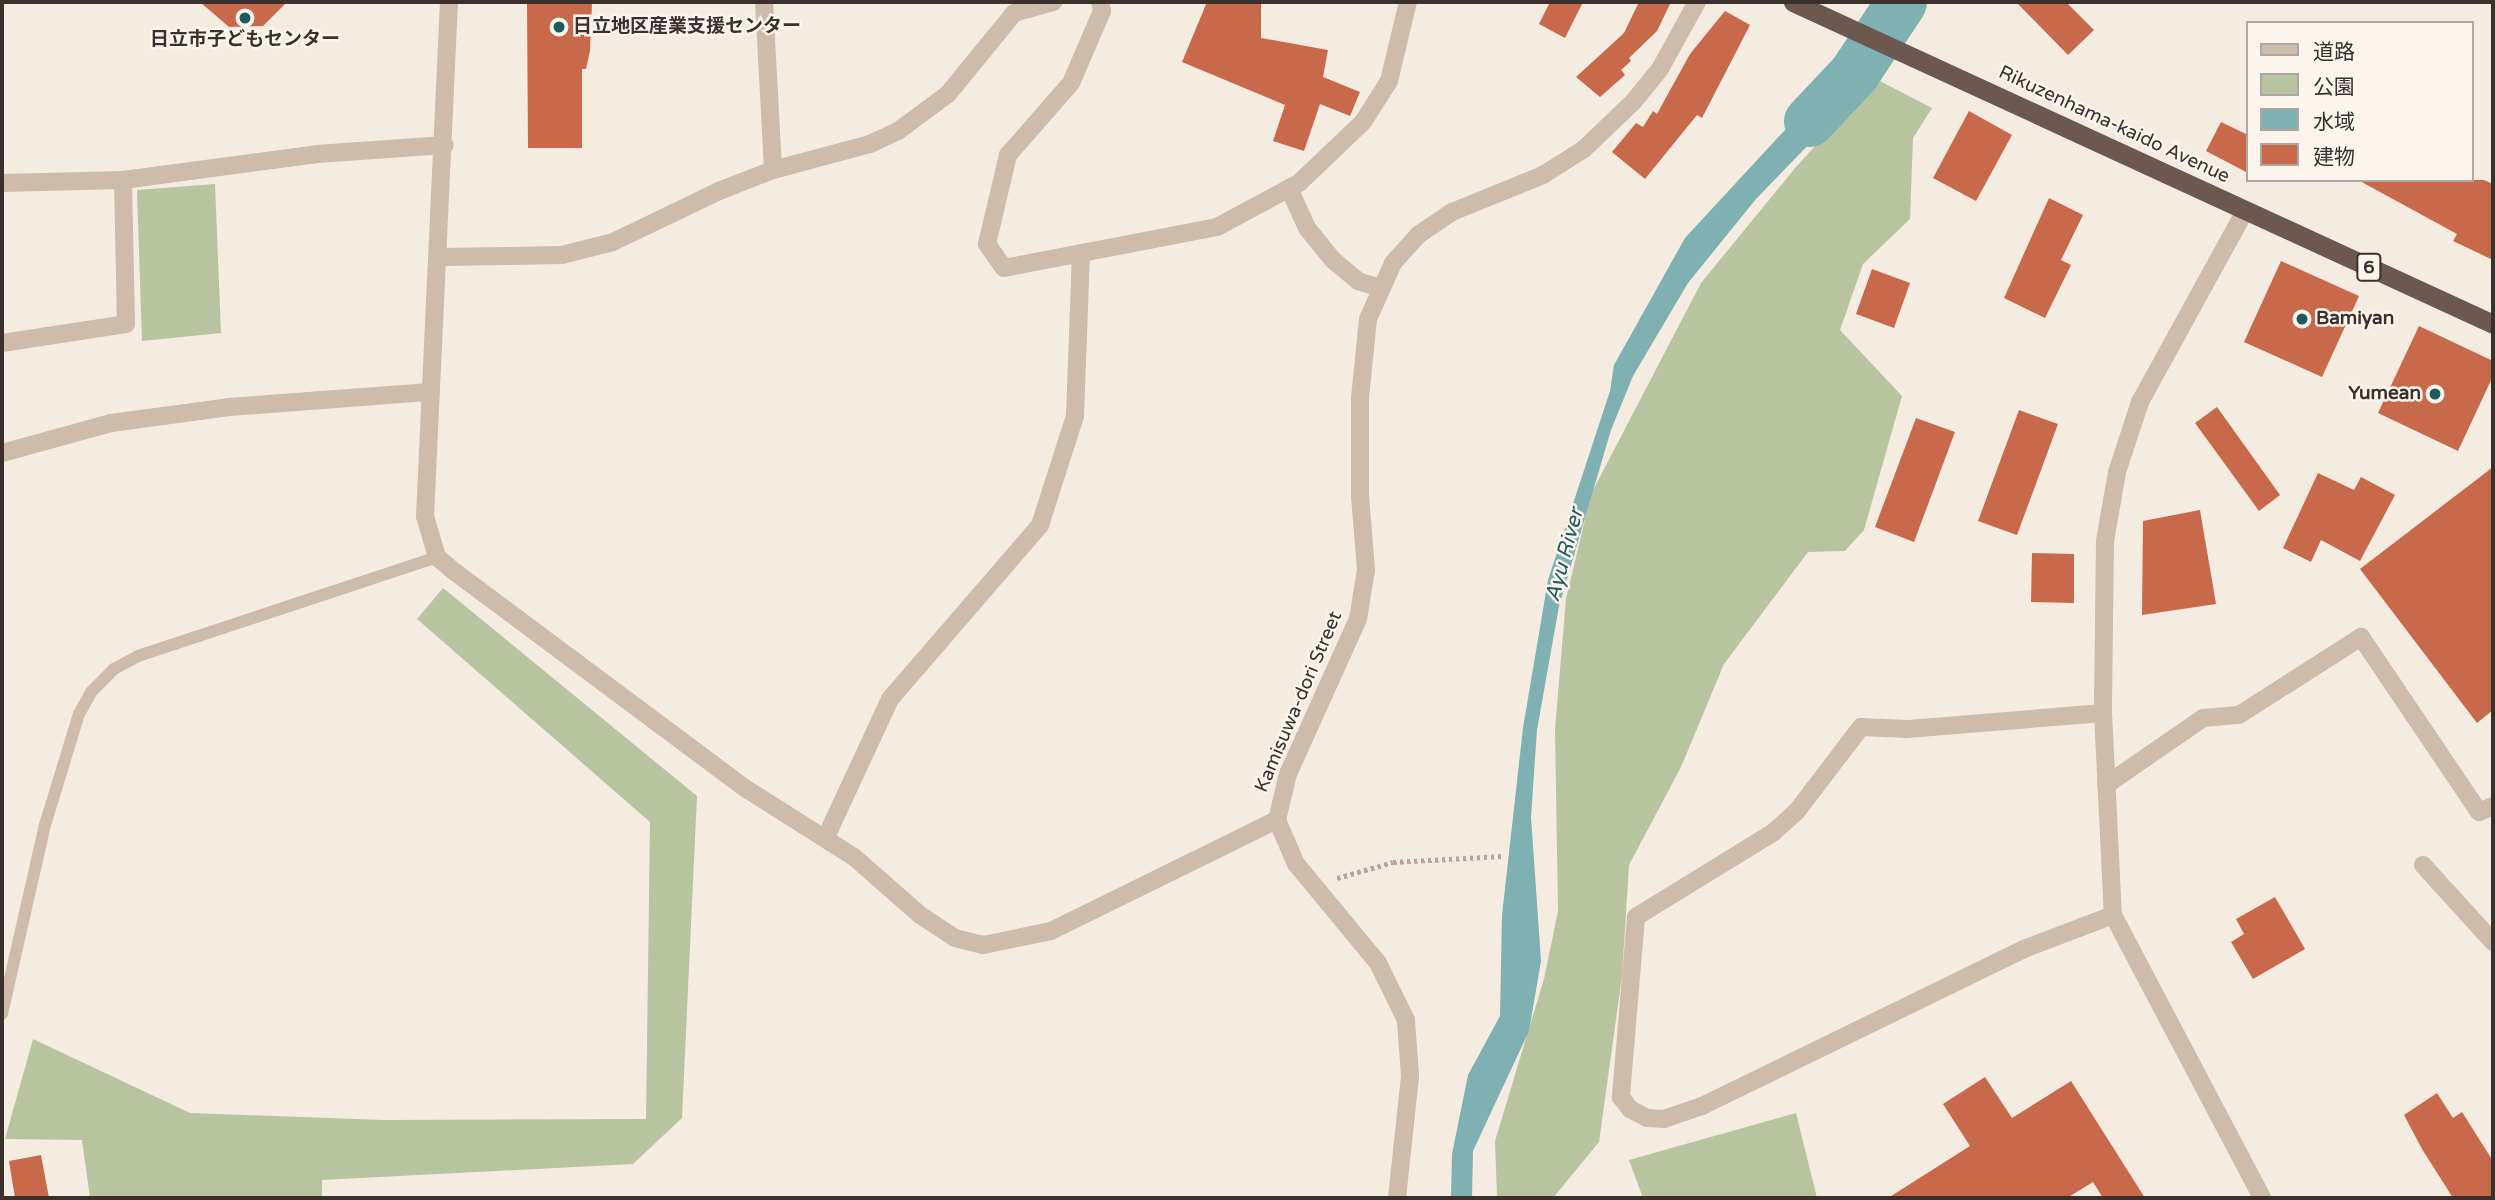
<!DOCTYPE html>
<meta charset="utf-8">
<style>
body{margin:0}
#map{position:relative;width:2495px;height:1200px;overflow:hidden;background:#f4ebe1;font-family:"Varela Round","Noto Sans JP",sans-serif}
div>[style]{position:absolute}
.green>*{inset:0;background:#b8c4a0}
.water>*{inset:0;background:#7fb0b2}
.river>*{height:51px;margin:-25.5px;padding:0 25.5px;transform-origin:25.5px;border-radius:25.5px;background:#7fb0b2}
.building>*{inset:0;background:#c8694b}
.path>*{height:4.5px;margin-top:-2.25px;transform-origin:0;background:repeating-linear-gradient(90deg,#b9a596 0 3.5px,transparent 0 7px)}
.service>*{height:12px;margin:-6px;padding:0 6px;transform-origin:6px;border-radius:6px;background:#cdbbac}
.minor>*{height:18px;margin:-9px;padding:0 9px;transform-origin:9px;border-radius:9px;background:#cdbbac}
.tertiary>*{height:18px;margin:-9px;padding:0 9px;transform-origin:9px;border-radius:9px;background:#cdbbac}
.trunk>*{height:19px;margin:-9.5px;padding:0 9.5px;transform-origin:9.5px;border-radius:9.5px;background:#6c584f}
.dots>*{width:19px;height:19px;translate:-50% -50%;box-sizing:border-box;border:4px solid #fbf5ee;border-radius:50%}
span{translate:-50% -50%;white-space:nowrap;text-align:center;line-height:1.15;-webkit-text-stroke:5px #fbf5ee;paint-order:stroke}
.shield-label span{padding:2px 5px;background:#fbf5ee;border:2px solid;border-radius:5px;-webkit-text-stroke-width:0}
.shield-label{font-size:18px;color:#3b302b;font-weight:700}
.poi-label{font-size:19px;color:#3b302b;font-weight:700}
.left{translate:0 -50%;text-align:left}
.right{translate:-100% -50%;text-align:right}
.street-label{font-size:19px;color:#3b302b}
.water-label{font-size:21px;color:#1f5a5e;font-style:italic}
.frame{position:absolute;inset:0;border:4px solid #3b302b;pointer-events:none}
.legend{position:absolute;left:2246px;top:21px;width:228px;height:161px;box-sizing:border-box;background:#fbf5ee;border:2px solid #aea6a0;margin:0;padding:9px 12px;list-style:none;font-size:21px;color:#3b302b}
.legend li{display:flex;align-items:center;gap:14px;height:35px}
.legend b{width:35px;border:2px solid #aea6a0}
</style>
<div id="map">
<div class="green">
<i style="clip-path:polygon(1876px 79px,1932px 108px,1913px 138px,1910px 219px,1863px 264px,1840px 330px,1902px 396px,1864px 530px,1845px 551px,1808px 552px,1724px 664px,1681px 767px,1629px 865px,1622px 976px,1599px 1142px,1553px 1198px,1497px 1198px,1495px 1141px,1544px 979px,1558px 911px,1555px 729px,1566px 599px,1591px 494px,1701px 283px,1796px 167px)"></i>
<i style="clip-path:polygon(215px 184px,221px 333px,142px 341px,137px 190px)"></i>
<i style="clip-path:polygon(443px 588px,697px 796px,682px 1118px,633px 1164px,322px 1180px,322px 1198px,90px 1198px,82px 1140px,5px 1139px,33px 1039px,190px 1113px,383px 1120px,646px 1119px,650px 822px,417px 619px)"></i>
<i style="clip-path:polygon(1796px 1113px,1817px 1198px,1643px 1198px,1629px 1160px)"></i>
</div>
<div class="water">
<i style="clip-path:polygon(1883px 2px,1927px 2px,1913px 16px)"></i>
<i style="clip-path:polygon(1845px 65px,1873px 78px,1756px 199px,1688px 283px,1633px 376px,1611px 430px,1559px 606px,1537px 730px,1531px 817px,1541px 961px,1529px 1031px,1473px 1151px,1472px 1198px,1451px 1198px,1452px 1154px,1468px 1075px,1500px 1016px,1502px 915px,1523px 728px,1548px 580px,1610px 391px,1614px 365px,1685px 238px)"></i>
</div>
<div class="river">
<i style="left:1809px;top:121px;width:66px;rotate:-46.8deg"></i>
<i style="left:1854px;top:73px;width:85px;rotate:-56.5deg"></i>
</div>
<div class="building">
<i style="clip-path:polygon(200px 2px,287px 2px,263px 26px,229px 27px)"></i>
<i style="clip-path:polygon(527px 2px,592px 2px,590px 51px,586px 69px,582px 69px,582px 148px,528px 148px)"></i>
<i style="clip-path:polygon(1207px 2px,1261px 2px,1261px 38px,1328px 50px,1323px 77px,1360px 92px,1350px 116px,1320px 104px,1304px 151px,1273px 141px,1285px 105px,1182px 62px)"></i>
<i style="clip-path:polygon(1550px 2px,1583px 2px,1565px 38px,1539px 24px)"></i>
<i style="clip-path:polygon(1639px 2px,1671px 2px,1657px 31px,1629px 58px,1631px 61px,1621px 70px,1625px 75px,1600px 97px,1576px 77px,1624px 33px)"></i>
<i style="clip-path:polygon(2016px 2px,2066px 2px,2094px 30px,2068px 55px)"></i>
<i style="clip-path:polygon(1725px 11px,1750px 25px,1702px 118px,1697px 115px,1645px 179px,1612px 152px,1636px 123px,1643px 127px,1653px 111px,1657px 114px,1690px 54px)"></i>
<i style="clip-path:polygon(1969px 111px,2012px 135px,1976px 201px,1933px 178px)"></i>
<i style="clip-path:polygon(2221px 122px,2248px 135px,2248px 173px,2206px 151px)"></i>
<i style="clip-path:polygon(2358px 180px,2484px 180px,2493px 184px,2493px 260px,2453px 241px,2457px 234px)"></i>
<i style="clip-path:polygon(2049px 198px,2083px 215px,2061px 260px,2071px 265px,2045px 318px,2004px 298px)"></i>
<i style="clip-path:polygon(2281px 261px,2359px 296px,2322px 377px,2244px 342px)"></i>
<i style="clip-path:polygon(1872px 269px,1910px 283px,1894px 328px,1856px 314px)"></i>
<i style="clip-path:polygon(2419px 326px,2493px 361px,2493px 376px,2458px 451px,2378px 413px)"></i>
<i style="clip-path:polygon(2217px 407px,2280px 495px,2259px 511px,2195px 423px)"></i>
<i style="clip-path:polygon(2019px 410px,2058px 424px,2017px 535px,1978px 521px)"></i>
<i style="clip-path:polygon(1916px 418px,1955px 432px,1914px 542px,1875px 527px)"></i>
<i style="clip-path:polygon(2493px 467px,2493px 710px,2477px 723px,2360px 569px)"></i>
<i style="clip-path:polygon(2318px 473px,2354px 490px,2361px 477px,2395px 495px,2360px 561px,2321px 540px,2311px 562px,2283px 548px)"></i>
<i style="clip-path:polygon(2200px 510px,2216px 604px,2142px 615px,2143px 521px)"></i>
<i style="clip-path:polygon(2032px 553px,2074px 554px,2074px 603px,2031px 602px)"></i>
<i style="clip-path:polygon(2275px 897px,2305px 949px,2253px 979px,2231px 942px,2244px 934px,2236px 919px)"></i>
<i style="clip-path:polygon(1985px 1077px,2012px 1118px,2071px 1081px,2145px 1198px,2103px 1198px,2093px 1182px,2067px 1198px,1888px 1198px,1970px 1146px,1943px 1104px)"></i>
<i style="clip-path:polygon(2437px 1093px,2453px 1118px,2462px 1112px,2493px 1161px,2493px 1198px,2453px 1198px,2422px 1149px,2404px 1115px)"></i>
<i style="clip-path:polygon(41px 1155px,49px 1198px,15px 1198px,9px 1161px)"></i>
</div>
<div class="path">
<i style="left:1337px;top:878px;width:58px;rotate:-15.9deg"></i>
<i style="left:1393px;top:862px;width:109px;rotate:-3.2deg"></i>
</div>
<div class="service">
<i style="left:2px;top:1014px;width:194px;rotate:-77.2deg"></i>
<i style="left:45px;top:825px;width:116px;rotate:-73deg"></i>
<i style="left:79px;top:714px;width:26px;rotate:-61deg"></i>
<i style="left:92px;top:691px;width:31px;rotate:-45deg"></i>
<i style="left:114px;top:669px;width:27px;rotate:-28deg"></i>
<i style="left:138px;top:656px;width:315px;rotate:-18.3deg"></i>
</div>
<div class="minor">
<i style="left:764px;top:2px;width:168px;rotate:86.9deg"></i>
<i style="left:1100px;top:2px;width:9px;rotate:77deg"></i>
<i style="left:1102px;top:11px;width:78px;rotate:113.3deg"></i>
<i style="left:1071px;top:83px;width:96px;rotate:131.2deg"></i>
<i style="left:1008px;top:155px;width:91px;rotate:103.3deg"></i>
<i style="left:987px;top:244px;width:29px;rotate:55deg"></i>
<i style="left:1004px;top:268px;width:217px;rotate:-10.9deg"></i>
<i style="left:1217px;top:227px;width:93px;rotate:-28.2deg"></i>
<i style="left:1299px;top:183px;width:88px;rotate:-43.6deg"></i>
<i style="left:1363px;top:122px;width:49px;rotate:-57.6deg"></i>
<i style="left:1389px;top:81px;width:81px;rotate:-76.5deg"></i>
<i style="left:2px;top:183px;width:121px;rotate:-1.4deg"></i>
<i style="left:123px;top:180px;width:196px;rotate:-7.6deg"></i>
<i style="left:317px;top:154px;width:128px;rotate:-4deg"></i>
<i style="left:1289px;top:188px;width:44px;rotate:65.8deg"></i>
<i style="left:1307px;top:228px;width:41px;rotate:50.9deg"></i>
<i style="left:1333px;top:260px;width:33px;rotate:40deg"></i>
<i style="left:1358px;top:281px;width:22px;rotate:18deg"></i>
<i style="left:440px;top:257px;width:122px;rotate:-0.9deg"></i>
<i style="left:562px;top:255px;width:53px;rotate:-14.3deg"></i>
<i style="left:613px;top:242px;width:118px;rotate:-25.7deg"></i>
<i style="left:719px;top:191px;width:58px;rotate:-21.3deg"></i>
<i style="left:773px;top:170px;width:100px;rotate:-15deg"></i>
<i style="left:870px;top:144px;width:31px;rotate:-25deg"></i>
<i style="left:898px;top:131px;width:62px;rotate:-36.5deg"></i>
<i style="left:948px;top:94px;width:104px;rotate:-50.8deg"></i>
<i style="left:1014px;top:13px;width:41px;rotate:-15.8deg"></i>
<i style="left:2px;top:343px;width:125px;rotate:-8.7deg"></i>
<i style="left:126px;top:324px;width:144px;rotate:-91.2deg"></i>
<i style="left:2105px;top:541px;width:172px;rotate:90.7deg"></i>
<i style="left:2103px;top:713px;width:202px;rotate:87.2deg"></i>
<i style="left:2113px;top:915px;width:320px;rotate:62.2deg"></i>
<i style="left:455px;top:572px;width:365px;rotate:36.7deg"></i>
<i style="left:748px;top:790px;width:125px;rotate:32.3deg"></i>
<i style="left:854px;top:857px;width:88px;rotate:41.3deg"></i>
<i style="left:920px;top:915px;width:42px;rotate:33.3deg"></i>
<i style="left:955px;top:938px;width:29px;rotate:14deg"></i>
<i style="left:983px;top:945px;width:69px;rotate:-11.6deg"></i>
<i style="left:1051px;top:931px;width:252px;rotate:-26.2deg"></i>
<i style="left:2103px;top:713px;width:197px;rotate:175.3deg"></i>
<i style="left:1907px;top:729px;width:46px;rotate:-177.5deg"></i>
<i style="left:1861px;top:727px;width:106px;rotate:127.3deg"></i>
<i style="left:1797px;top:811px;width:31px;rotate:138deg"></i>
<i style="left:1774px;top:832px;width:162px;rotate:148.4deg"></i>
<i style="left:1636px;top:917px;width:181px;rotate:94.8deg"></i>
<i style="left:1621px;top:1097px;width:15px;rotate:53deg"></i>
<i style="left:1630px;top:1109px;width:19px;rotate:28deg"></i>
<i style="left:1647px;top:1118px;width:17px;rotate:3deg"></i>
<i style="left:1664px;top:1119px;width:40px;rotate:-18.9deg"></i>
<i style="left:1702px;top:1106px;width:358px;rotate:-26deg"></i>
<i style="left:2024px;top:949px;width:95px;rotate:-20.9deg"></i>
<i style="left:2106px;top:785px;width:118px;rotate:-34.6deg"></i>
<i style="left:2203px;top:718px;width:36px;rotate:-5deg"></i>
<i style="left:2239px;top:715px;width:145px;rotate:-32.6deg"></i>
<i style="left:2361px;top:637px;width:211px;rotate:56deg"></i>
<i style="left:2479px;top:812px;width:15px;rotate:-23deg"></i>
<i style="left:826px;top:837px;width:152px;rotate:-65.1deg"></i>
<i style="left:890px;top:699px;width:230px;rotate:-49.2deg"></i>
<i style="left:1040px;top:525px;width:114px;rotate:-72.2deg"></i>
<i style="left:1075px;top:416px;width:163px;rotate:-87.9deg"></i>
<i style="left:2423px;top:865px;width:104px;rotate:47.7deg"></i>
<i style="left:1397px;top:1198px;width:123px;rotate:-83.9deg"></i>
<i style="left:1410px;top:1076px;width:56px;rotate:-94.1deg"></i>
<i style="left:1406px;top:1020px;width:64px;rotate:-116.2deg"></i>
<i style="left:1378px;top:963px;width:129px;rotate:-129.6deg"></i>
<i style="left:1296px;top:864px;width:48px;rotate:-113.4deg"></i>
<i style="left:1277px;top:820px;width:47px;rotate:-76.6deg"></i>
<i style="left:1288px;top:774px;width:170px;rotate:-65.7deg"></i>
<i style="left:1358px;top:619px;width:50px;rotate:-80.7deg"></i>
<i style="left:1366px;top:570px;width:75px;rotate:-94.6deg"></i>
<i style="left:1360px;top:495px;width:97px;rotate:-90deg"></i>
<i style="left:1360px;top:398px;width:79px;rotate:-84.2deg"></i>
<i style="left:1368px;top:319px;width:61px;rotate:-65.9deg"></i>
<i style="left:1393px;top:263px;width:38px;rotate:-48deg"></i>
<i style="left:1418px;top:235px;width:41px;rotate:-34.1deg"></i>
<i style="left:1452px;top:212px;width:98px;rotate:-22.1deg"></i>
<i style="left:1543px;top:175px;width:49px;rotate:-32.4deg"></i>
<i style="left:1584px;top:149px;width:69px;rotate:-43.8deg"></i>
<i style="left:1634px;top:101px;width:41px;rotate:-50.9deg"></i>
<i style="left:1660px;top:69px;width:77px;rotate:-61.1deg"></i>
</div>
<div class="tertiary">
<i style="left:449px;top:2px;width:515px;rotate:92.67deg"></i>
<i style="left:425px;top:516px;width:43px;rotate:73.7deg"></i>
<i style="left:437px;top:557px;width:23px;rotate:40deg"></i>
<i style="left:2px;top:453px;width:113px;rotate:-15.4deg"></i>
<i style="left:111px;top:423px;width:119px;rotate:-7.7deg"></i>
<i style="left:229px;top:407px;width:202px;rotate:-4.3deg"></i>
<i style="left:2105px;top:541px;width:70px;rotate:-80.1deg"></i>
<i style="left:2117px;top:472px;width:74px;rotate:-71.8deg"></i>
<i style="left:2140px;top:402px;width:218px;rotate:-61.2deg"></i>
</div>
<div class="trunk">
<i style="left:1793px;top:2px;width:771px;rotate:24.7deg"></i>
</div>
<div class="dots">
<i style="left:245px;top:18px;background:#1f5a5e"></i>
<i style="left:559px;top:27px;background:#1f5a5e"></i>
<i style="left:2302px;top:319px;background:#1f5a5e"></i>
<i style="left:2435px;top:394px;background:#1f5a5e"></i>
</div>
<div class="shield-label">
<span style="left:2369px;top:267px">6</span>
</div>
<div class="poi-label">
<span class="left" style="left:573px;top:27px">日立地区産業支援センター</span>
<span style="left:245px;top:40px">日立市子どもセンター</span>
<span class="left" style="left:2316px;top:319px">Bamiyan</span>
<span class="right" style="left:2421px;top:394px">Yumean</span>
</div>
<div class="street-label">
<span style="left:2114px;top:125px;rotate:25deg">Rikuzenhama-kaido Avenue</span>
<span style="left:1299px;top:702px;rotate:-67deg">Kamisuwa-dori Street</span>
</div>
<div class="water-label">
<span style="left:1565px;top:555px;rotate:-75deg">Ayu River</span>
</div>
<div class="frame"></div>
<ul class="legend">
<li><b style="height:9px;background:#cdbbac"></b>道路</li>
<li><b style="height:19px;background:#b8c4a0"></b>公園</li>
<li><b style="height:19px;background:#7fb0b2"></b>水域</li>
<li><b style="height:19px;background:#c8694b"></b>建物</li>
</ul>
</div>
